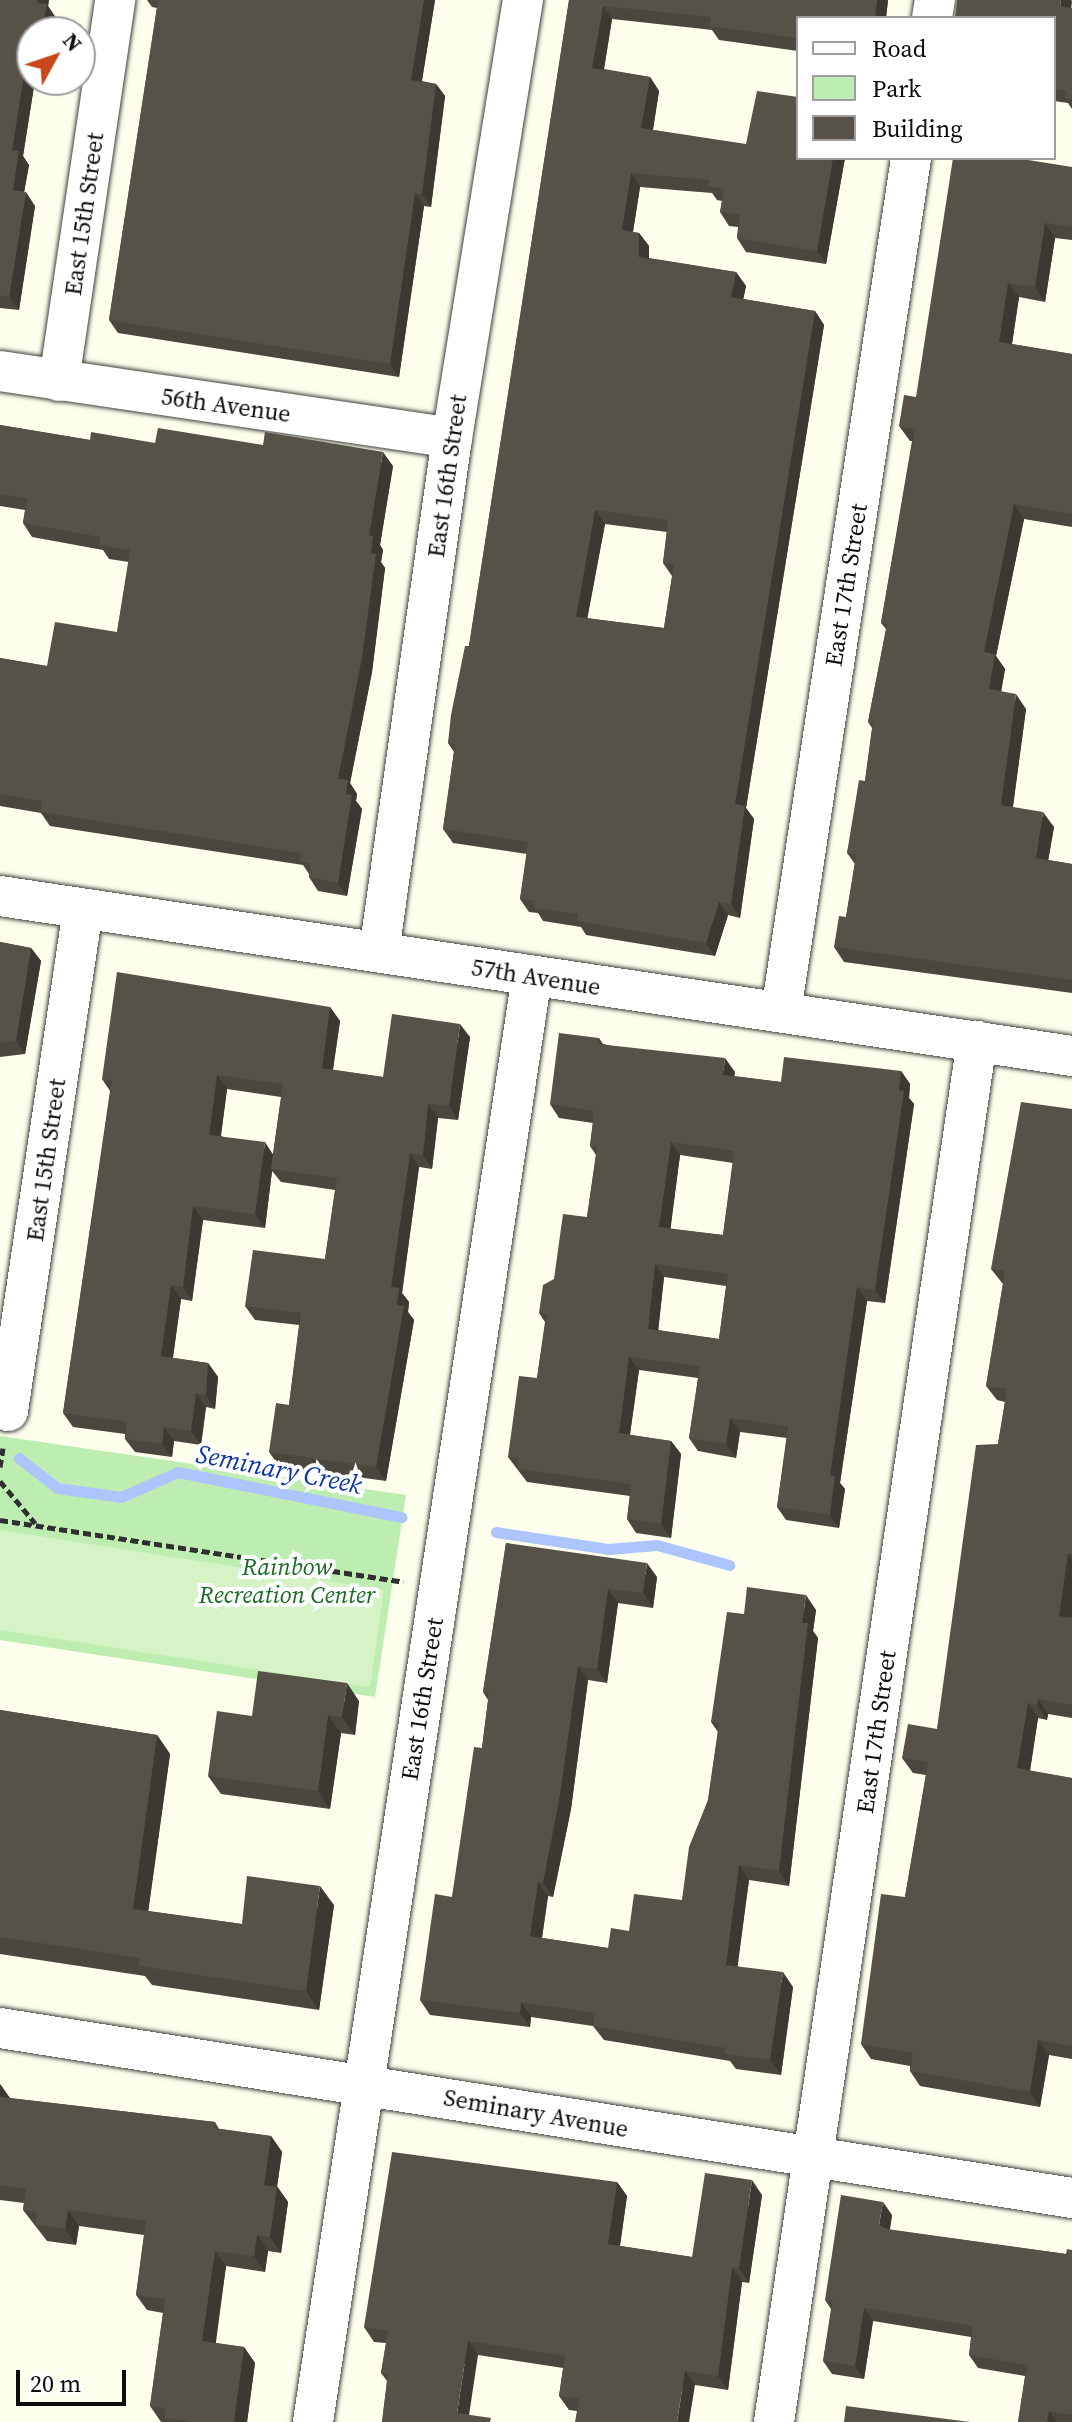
<!DOCTYPE html>
<style>
body{margin:0}
#map{position:relative;width:1072px;height:2422px;overflow:hidden;background:#fdffec;font-family:"Source Serif 4",serif}
div>[style]{position:absolute}
.green>*{inset:0;background:#beedb2}
.pitch>*{inset:0;background:#d5f3c5}
.stream>*{height:11px;margin:-5.5px;padding:0 5.5px;transform-origin:5.5px;border-radius:5.5px;background:#acc5fc}
.path>*{height:5px;margin-top:-2.5px;transform-origin:0;background:repeating-linear-gradient(90deg,#2f2f2f 0 8px,transparent 0 12px)}
.roads{filter:drop-shadow(0 0 2px #404040) drop-shadow(0 0 2px #404040)}
.minor>*{height:40px;margin:-20px;padding:0 20px;transform-origin:20px;border-radius:20px;background:#fff}
.wall>*{inset:0;background:#4a473e}
.shaded-wall>*{inset:0;background:#3c3932}
.building>*{inset:0;background:#565248}
span{translate:-50% -50%;white-space:nowrap;text-align:center;line-height:1.15;-webkit-text-stroke:8px #fff;paint-order:stroke}
.street-label{font-size:24px;color:#0d0d0d}
.park-label{font-size:24px;color:#176a20;font-style:italic}
.water-label{font-size:26px;color:#0b33a9;font-style:italic}
.legend{position:absolute;left:796px;top:16px;width:260px;height:144px;box-sizing:border-box;background:#fff;border:2px solid #9e9e9e;margin:0;padding:10px 14px;list-style:none;font-size:24px;color:#0d0d0d}
.legend li{display:flex;align-items:center;gap:16px;height:40px}
.legend b{width:40px;border:2px solid #9e9e9e}
.north{position:absolute;left:16px;top:16px;width:80px;height:80px;box-sizing:border-box;background:#fff;border:2px solid #9e9e9e;border-radius:50%;rotate:50deg;font-size:22px;font-weight:700;line-height:32px;text-align:center;color:#0d0d0d}
.north::after{content:'';display:block;margin:auto;width:28px;height:36px;background:#c94718;clip-path:polygon(50% 0,100% 100%,50% 72%,0 100%)}
.scale{position:absolute;left:16px;top:2370px;width:110px;height:36px;box-sizing:border-box;border:4px solid #0d0d0d;border-top:0;padding-left:10px;font-size:24px;line-height:28px;white-space:nowrap;color:#0d0d0d;-webkit-text-stroke:6px #fff;paint-order:stroke}
</style>
<div id="map">
<div class="green">
<i style="clip-path:polygon(0 1436px,406px 1495px,375px 1697px,0 1640px)"></i>
</div>
<div class="pitch">
<i style="clip-path:polygon(0 1530px,384px 1590px,370px 1687px,0 1630px)"></i>
</div>
<div class="stream">
<i style="left:19px;top:1458px;width:48px;rotate:38.3deg"></i>
<i style="left:57px;top:1488px;width:65px;rotate:8deg"></i>
<i style="left:121px;top:1497px;width:62px;rotate:-23.7deg"></i>
<i style="left:178px;top:1472px;width:228px;rotate:11.4deg"></i>
<i style="left:496px;top:1532px;width:113px;rotate:8.6deg"></i>
<i style="left:608px;top:1549px;width:49px;rotate:-4.7deg"></i>
<i style="left:657px;top:1545px;width:75px;rotate:15.5deg"></i>
</div>
<div class="path">
<i style="left:0;top:1467px;width:19px;rotate:-81deg"></i>
<i style="left:0;top:1481px;width:55px;rotate:50.2deg"></i>
<i style="left:0;top:1520px;width:408px;rotate:8.7deg"></i>
</div>
<div class="roads">
<div class="minor">
<i style="left:932px;top:18px;width:18px;rotate:-81deg"></i>
<i style="left:0;top:371px;width:457px;rotate:8.4deg"></i>
<i style="left:59px;top:381px;width:385px;rotate:-81.6deg"></i>
<i style="left:0;top:896px;width:1084px;rotate:8.49deg"></i>
<i style="left:379px;top:952px;width:519px;rotate:-81.92deg"></i>
<i style="left:452px;top:438px;width:444px;rotate:-80.8deg"></i>
<i style="left:781px;top:1012px;width:864px;rotate:-81.34deg"></i>
<i style="left:8px;top:1411px;width:508px;rotate:-81.5deg"></i>
<i style="left:0;top:2028px;width:1085px;rotate:9.01deg"></i>
<i style="left:313px;top:2422px;width:1462px;rotate:-81.39deg"></i>
<i style="left:774px;top:2422px;width:1396px;rotate:-81.64deg"></i>
</div>
</div>
<div class="wall">
<i style="clip-path:polygon(0 0,49px 0,48px 6px,56px 18px,54px 32px,32px 32px,32px 80px,35px 80px,23px 156px,29px 165px,24px 192px,35px 206px,19px 310px,0 308px)"></i>
<i style="clip-path:polygon(147px 0,435px 0,422px 81px,436px 84px,445px 96px,431px 207px,424px 206px,399px 377px,118px 333px,109px 320px,157px 8px,152px 7px)"></i>
<i style="clip-path:polygon(evenodd,569px 0,888px 0,886px 18px,798px 18px,798px 51px,719px 40px,712px 30px,612px 19px,604px 69px,650px 77px,659px 91px,653px 130px,798px 158px,845px 158px,826px 264px,746px 252px,737px 238px,738px 227px,729px 226px,720px 212px,722px 201px,717px 200px,712px 193px,640px 187px,633px 232px,639px 233px,649px 246px,649px 258px,736px 272px,746px 286px,743px 299px,815px 311px,824px 325px,746px 808px,754px 819px,740px 918px,728px 915px,715px 956px,586px 935px,581px 927px,543px 921px,538px 913px,529px 912px,520px 899px,527px 854px,453px 843px,443px 829px,454px 752px,448px 743px,469px 646px,569px 0,605px 524px,667px 532px,663px 563px,672px 576px,664px 628px,587px 618px,605px 524px)"></i>
<i style="clip-path:polygon(1071px 8px,1072px 8px,1072px 109px,1068px 103px,1054px 101px,1054px 18px)"></i>
<i style="clip-path:polygon(1072px 167px,1072px 240px,1055px 238px,1045px 302px,1019px 297px,1012px 344px,1072px 354px,1072px 527px,1024px 519px,996px 656px,1005px 669px,1001px 692px,1026px 709px,1013px 807px,1054px 827px,1048px 860px,1072px 864px,1072px 993px,844px 962px,834px 947px,846px 917px,855px 864px,847px 853px,865px 781px,872px 728px,868px 722px,886px 629px,881px 623px,912px 441px,910px 441px,899px 426px,916px 397px)"></i>
<i style="clip-path:polygon(0 425px,90px 440px,155px 443px,393px 466px,380px 545px,383px 550px,381px 562px,385px 568px,372px 672px,350px 783px,357px 794px,356px 801px,362px 809px,347px 896px,318px 891px,309px 877px,309px 874px,303px 865px,50px 826px,41px 813px,0 806px,0 658px,47px 666px,117px 632px,129px 562px,109px 559px,103px 550px,32px 537px,23px 523px,25px 510px,0 506px)"></i>
<i style="clip-path:polygon(0 942px,31px 948px,41px 961px,25px 1054px,0 1057px)"></i>
<i style="clip-path:polygon(evenodd,330px 1007px,340px 1021px,333px 1070px,383px 1077px,470px 1037px,458px 1120px,438px 1118px,432px 1169px,419px 1167px,402px 1293px,409px 1302px,408px 1312px,414px 1320px,386px 1481px,279px 1466px,269px 1452px,289px 1405px,299px 1325px,255px 1320px,245px 1306px,325px 1259px,335px 1190px,281px 1182px,272px 1171px,265px 1228px,203px 1220px,192px 1301px,181px 1299px,173px 1358px,208px 1363px,218px 1377px,215px 1409px,206px 1407px,201px 1445px,174px 1441px,172px 1457px,135px 1452px,125px 1439px,125px 1434px,73px 1427px,63px 1413px,110px 1091px,102px 1079px,330px 1007px,227px 1089px,281px 1097px,273px 1154px,221px 1136px,227px 1089px)"></i>
<i style="clip-path:polygon(evenodd,599px 1038px,603px 1044px,735px 1072px,734px 1076px,781px 1082px,901px 1071px,910px 1084px,909px 1098px,914px 1104px,885px 1303px,867px 1301px,840px 1483px,845px 1489px,839px 1528px,786px 1520px,777px 1507px,787px 1438px,740px 1432px,736px 1458px,698px 1451px,689px 1438px,698px 1378px,639px 1370px,630px 1435px,671px 1441px,681px 1454px,671px 1538px,636px 1533px,627px 1519px,630px 1496px,527px 1482px,508px 1457px,537px 1378px,545px 1322px,539px 1313px,554px 1279px,587px 1217px,596px 1155px,590px 1146px,593px 1123px,559px 1118px,550px 1104px,599px 1038px,680px 1155px,733px 1163px,723px 1235px,670px 1229px,680px 1155px,599px 1038px,664px 1277px,726px 1286px,719px 1339px,658px 1330px,664px 1277px)"></i>
<i style="clip-path:polygon(1072px 1109px,1072px 1718px,1048px 1714px,1047px 1720px,1038px 1718px,1030px 1771px,1072px 1778px,1072px 2059px,1049px 2055px,1040px 2107px,920px 2086px,910px 2071px,910px 2066px,871px 2059px,861px 2044px,905px 1897px,926px 1775px,913px 1773px,902px 1758px,937px 1729px,998px 1444px,1005px 1402px,997px 1400px,986px 1386px,1003px 1284px,991px 1269px)"></i>
<i style="clip-path:polygon(506px 1543px,657px 1577px,653px 1608px,618px 1603px,607px 1683px,588px 1680px,571px 1809px,553px 1897px,548px 1896px,542px 1938px,608px 1948px,629px 1931px,682px 1900px,708px 1800px,718px 1732px,711px 1722px,744px 1614px,816px 1610px,813px 1631px,818px 1638px,789px 1886px,749px 1880px,737px 1966px,793px 1987px,781px 2075px,736px 2069px,730px 2061px,604px 2040px,593px 2026px,531px 2017px,530px 2027px,430px 2015px,420px 2000px,452px 1897px,482px 1748px,488px 1700px,483px 1692px)"></i>
<i style="clip-path:polygon(359px 1701px,355px 1735px,341px 1733px,330px 1809px,221px 1794px,208px 1776px,252px 1716px)"></i>
<i style="clip-path:polygon(0 1710px,157px 1735px,170px 1754px,148px 1911px,242px 1924px,334px 1905px,319px 2010px,152px 1985px,145px 1976px,0 1954px)"></i>
<i style="clip-path:polygon(0 2084px,10px 2098px,215px 2122px,219px 2129px,271px 2136px,282px 2152px,277px 2186px,288px 2202px,281px 2253px,268px 2251px,265px 2272px,226px 2266px,215px 2343px,244px 2347px,255px 2363px,247px 2422px,161px 2422px,150px 2406px,163px 2313px,147px 2310px,136px 2295px,144px 2235px,79px 2226px,76px 2245px,47px 2241px,23px 2210px,24px 2203px,0 2200px)"></i>
<i style="clip-path:polygon(617px 2182px,627px 2196px,620px 2246px,692px 2257px,762px 2195px,749px 2283px,742px 2282px,728px 2390px,695px 2385px,577px 2411px,569px 2410px,559px 2396px,563px 2368px,478px 2355px,382px 2422px,387px 2381px,381px 2373px,386px 2343px,374px 2342px,364px 2327px)"></i>
<i style="clip-path:polygon(892px 2215px,890px 2230px,1066px 2254px,1072px 2250px,1072px 2422px,1018px 2422px,1025px 2376px,978px 2368px,969px 2355px,971px 2337px,873px 2321px,864px 2379px,832px 2374px,823px 2361px,831px 2309px,825px 2300px)"></i>
</div>
<div class="shaded-wall">
<i style="clip-path:polygon(38px 0,49px 0,48px 6px,56px 18px,54px 32px,42px 32px)"></i>
<i style="clip-path:polygon(424px 0,435px 0,420px 92px,411px 80px)"></i>
<i style="clip-path:polygon(877px 0,888px 0,886px 18px,875px 18px)"></i>
<i style="clip-path:polygon(1061px 0,1071px 0,1072px 1px,1070px 20px,1060px 6px)"></i>
<i style="clip-path:polygon(603px 6px,612px 19px,602px 81px,592px 68px)"></i>
<i style="clip-path:polygon(31px 31px,32px 80px,35px 80px,23px 156px,29px 165px,22px 204px,13px 190px,12px 150px)"></i>
<i style="clip-path:polygon(650px 77px,659px 91px,651px 141px,641px 128px)"></i>
<i style="clip-path:polygon(436px 84px,445px 96px,431px 207px,422px 194px)"></i>
<i style="clip-path:polygon(833px 158px,845px 158px,826px 264px,817px 251px)"></i>
<i style="clip-path:polygon(631px 173px,640px 187px,631px 244px,622px 230px)"></i>
<i style="clip-path:polygon(26px 192px,35px 206px,19px 310px,9px 297px)"></i>
<i style="clip-path:polygon(415px 193px,424px 206px,399px 377px,390px 364px)"></i>
<i style="clip-path:polygon(1045px 223px,1055px 238px,1045px 302px,1035px 287px)"></i>
<i style="clip-path:polygon(639px 233px,649px 246px,649px 270px,639px 257px)"></i>
<i style="clip-path:polygon(736px 272px,746px 286px,741px 311px,731px 297px)"></i>
<i style="clip-path:polygon(1008px 283px,1019px 297px,1010px 357px,999px 342px)"></i>
<i style="clip-path:polygon(815px 311px,824px 325px,746px 808px,754px 819px,740px 918px,731px 904px,735px 804px)"></i>
<i style="clip-path:polygon(383px 452px,393px 466px,380px 545px,383px 550px,381px 562px,385px 568px,372px 672px,350px 783px,357px 794px,356px 801px,362px 809px,347px 896px,338px 883px,346px 794px,338px 779px,371px 553px,369px 535px)"></i>
<i style="clip-path:polygon(1014px 504px,1024px 519px,996px 656px,1005px 669px,999px 704px,989px 689px,984px 652px)"></i>
<i style="clip-path:polygon(595px 510px,605px 524px,585px 631px,576px 617px)"></i>
<i style="clip-path:polygon(1016px 694px,1026px 709px,1011px 820px,1001px 805px)"></i>
<i style="clip-path:polygon(1043px 812px,1054px 827px,1046px 873px,1036px 858px)"></i>
<i style="clip-path:polygon(719px 902px,728px 915px,715px 956px,706px 943px)"></i>
<i style="clip-path:polygon(31px 948px,41px 961px,25px 1054px,16px 1041px)"></i>
<i style="clip-path:polygon(330px 1007px,340px 1021px,331px 1082px,322px 1068px)"></i>
<i style="clip-path:polygon(460px 1024px,470px 1037px,458px 1120px,449px 1106px)"></i>
<i style="clip-path:polygon(725px 1058px,735px 1072px,732px 1088px,723px 1075px)"></i>
<i style="clip-path:polygon(901px 1071px,910px 1084px,909px 1098px,914px 1104px,885px 1303px,875px 1290px)"></i>
<i style="clip-path:polygon(217px 1075px,227px 1089px,219px 1149px,209px 1135px)"></i>
<i style="clip-path:polygon(428px 1104px,438px 1118px,432px 1169px,423px 1155px)"></i>
<i style="clip-path:polygon(265px 1142px,274px 1156px,271px 1169px,272px 1171px,265px 1228px,255px 1214px)"></i>
<i style="clip-path:polygon(671px 1142px,680px 1155px,669px 1241px,659px 1227px)"></i>
<i style="clip-path:polygon(410px 1153px,419px 1167px,402px 1293px,409px 1302px,408px 1312px,414px 1320px,386px 1481px,376px 1467px,397px 1305px,391px 1287px)"></i>
<i style="clip-path:polygon(193px 1206px,203px 1220px,192px 1301px,183px 1287px)"></i>
<i style="clip-path:polygon(655px 1264px,664px 1277px,657px 1342px,648px 1329px)"></i>
<i style="clip-path:polygon(171px 1285px,181px 1299px,171px 1370px,161px 1356px)"></i>
<i style="clip-path:polygon(857px 1287px,867px 1301px,840px 1483px,845px 1489px,839px 1528px,830px 1515px,830px 1475px)"></i>
<i style="clip-path:polygon(629px 1357px,639px 1370px,628px 1447px,619px 1433px)"></i>
<i style="clip-path:polygon(208px 1363px,218px 1377px,215px 1409px,206px 1395px)"></i>
<i style="clip-path:polygon(196px 1393px,206px 1407px,201px 1445px,191px 1431px)"></i>
<i style="clip-path:polygon(730px 1418px,740px 1432px,736px 1458px,726px 1444px)"></i>
<i style="clip-path:polygon(164px 1427px,174px 1441px,172px 1457px,162px 1444px)"></i>
<i style="clip-path:polygon(671px 1441px,681px 1454px,671px 1538px,661px 1524px)"></i>
<i style="clip-path:polygon(1068px 1553px,1072px 1559px,1072px 1611px,1069px 1631px,1059px 1616px)"></i>
<i style="clip-path:polygon(647px 1563px,657px 1577px,653px 1608px,643px 1593px)"></i>
<i style="clip-path:polygon(608px 1589px,618px 1603px,607px 1683px,597px 1669px)"></i>
<i style="clip-path:polygon(806px 1595px,816px 1610px,813px 1631px,818px 1638px,789px 1886px,779px 1871px,802px 1623px)"></i>
<i style="clip-path:polygon(578px 1666px,588px 1680px,571px 1809px,553px 1897px,543px 1883px)"></i>
<i style="clip-path:polygon(347px 1683px,359px 1701px,355px 1735px,342px 1717px)"></i>
<i style="clip-path:polygon(1038px 1699px,1048px 1714px,1047px 1720px,1037px 1705px)"></i>
<i style="clip-path:polygon(1028px 1703px,1038px 1718px,1028px 1783px,1017px 1768px)"></i>
<i style="clip-path:polygon(328px 1715px,341px 1733px,330px 1809px,318px 1791px)"></i>
<i style="clip-path:polygon(157px 1735px,170px 1754px,146px 1928px,133px 1909px)"></i>
<i style="clip-path:polygon(739px 1865px,749px 1880px,736px 1979px,726px 1965px)"></i>
<i style="clip-path:polygon(538px 1882px,548px 1896px,540px 1951px,530px 1936px)"></i>
<i style="clip-path:polygon(320px 1886px,334px 1905px,319px 2010px,306px 1991px)"></i>
<i style="clip-path:polygon(783px 1972px,793px 1987px,781px 2075px,770px 2060px)"></i>
<i style="clip-path:polygon(521px 2002px,531px 2017px,530px 2027px,520px 2013px)"></i>
<i style="clip-path:polygon(1038px 2040px,1049px 2055px,1040px 2107px,1030px 2092px)"></i>
<i style="clip-path:polygon(0 2084px,11px 2100px,0 2099px)"></i>
<i style="clip-path:polygon(271px 2136px,282px 2152px,275px 2201px,264px 2185px)"></i>
<i style="clip-path:polygon(752px 2180px,762px 2195px,749px 2283px,739px 2268px)"></i>
<i style="clip-path:polygon(617px 2182px,627px 2196px,618px 2259px,608px 2244px)"></i>
<i style="clip-path:polygon(277px 2187px,288px 2202px,281px 2253px,270px 2237px)"></i>
<i style="clip-path:polygon(883px 2202px,892px 2215px,888px 2238px,879px 2225px)"></i>
<i style="clip-path:polygon(68px 2210px,79px 2226px,76px 2245px,65px 2229px)"></i>
<i style="clip-path:polygon(257px 2235px,268px 2251px,265px 2272px,254px 2256px)"></i>
<i style="clip-path:polygon(215px 2251px,226px 2266px,214px 2357px,202px 2341px)"></i>
<i style="clip-path:polygon(732px 2268px,742px 2282px,728px 2390px,718px 2376px)"></i>
<i style="clip-path:polygon(864px 2308px,873px 2321px,864px 2379px,855px 2366px)"></i>
<i style="clip-path:polygon(468px 2341px,478px 2355px,468px 2422px,457px 2413px)"></i>
<i style="clip-path:polygon(244px 2347px,255px 2363px,247px 2422px,234px 2422px)"></i>
<i style="clip-path:polygon(685px 2371px,695px 2385px,689px 2422px,677px 2422px)"></i>
<i style="clip-path:polygon(1049px 2411px,1057px 2422px,1047px 2422px)"></i>
</div>
<div class="building">
<i style="clip-path:polygon(0 0,38px 0,37px 3px,47px 4px,42px 32px,31px 31px,12px 150px,19px 151px,13px 190px,26px 192px,9px 297px,0 295px)"></i>
<i style="clip-path:polygon(158px 0,424px 0,411px 80px,436px 84px,422px 194px,415px 193px,390px 364px,109px 320px)"></i>
<i style="clip-path:polygon(evenodd,569px 0,877px 0,875px 18px,798px 18px,798px 38px,709px 26px,711px 17px,603px 6px,592px 68px,650px 77px,641px 128px,746px 144px,757px 91px,798px 97px,798px 158px,833px 158px,817px 251px,737px 238px,740px 215px,720px 212px,724px 189px,708px 186px,709px 180px,631px 173px,622px 230px,639px 233px,639px 257px,736px 272px,731px 297px,815px 311px,735px 804px,745px 806px,731px 904px,719px 902px,706px 943px,577px 921px,578px 914px,534px 908px,535px 901px,520px 899px,528px 842px,443px 829px,455px 744px,448px 743px,451px 715px,465px 646px,469px 646px,569px 0,595px 510px,668px 520px,663px 563px,674px 564px,664px 628px,576px 617px,595px 510px)"></i>
<i style="clip-path:polygon(957px 0,1061px 0,1060px 6px,1072px 8px,1072px 99px,1065px 99px,1066px 91px,1054px 89px,1054px 18px,955px 18px)"></i>
<i style="clip-path:polygon(953px 158px,1016px 158px,1072px 167px,1072px 227px,1045px 223px,1035px 287px,1008px 283px,999px 342px,1072px 354px,1072px 514px,1014px 504px,984px 652px,995px 654px,989px 689px,1016px 694px,1001px 805px,1043px 812px,1036px 858px,1072px 864px,1072px 980px,834px 947px,839px 916px,846px 917px,856px 855px,847px 853px,859px 780px,865px 781px,873px 723px,868px 722px,887px 624px,881px 623px,915px 429px,899px 426px,904px 395px,916px 397px)"></i>
<i style="clip-path:polygon(0 425px,90px 440px,91px 432px,155px 443px,158px 428px,263px 445px,265px 432px,383px 452px,369px 535px,373px 536px,371px 553px,376px 554px,362px 658px,338px 779px,348px 780px,346px 794px,352px 795px,338px 883px,309px 877px,311px 863px,300px 861px,301px 853px,40px 812px,42px 801px,0 794px,0 658px,47px 666px,55px 622px,117px 632px,130px 550px,99px 545px,100px 537px,23px 523px,27px 498px,0 494px)"></i>
<i style="clip-path:polygon(0 942px,31px 948px,16px 1041px,0 1043px)"></i>
<i style="clip-path:polygon(117px 972px,330px 1007px,322px 1068px,383px 1077px,392px 1014px,460px 1024px,449px 1106px,428px 1104px,423px 1155px,410px 1153px,391px 1287px,399px 1288px,397px 1305px,404px 1306px,376px 1467px,269px 1452px,276px 1403px,289px 1405px,301px 1313px,245px 1306px,253px 1250px,325px 1259px,337px 1178px,271px 1169px,283px 1084px,217px 1075px,209px 1135px,265px 1142px,255px 1214px,193px 1206px,183px 1287px,171px 1285px,161px 1356px,208px 1363px,206px 1395px,196px 1393px,191px 1431px,164px 1427px,162px 1444px,125px 1439px,127px 1422px,63px 1413px,112px 1081px,102px 1079px)"></i>
<i style="clip-path:polygon(evenodd,559px 1033px,599px 1038px,598px 1044px,725px 1058px,723px 1075px,781px 1082px,784px 1057px,901px 1071px,899px 1090px,904px 1091px,875px 1290px,857px 1287px,830px 1475px,835px 1476px,830px 1515px,777px 1507px,788px 1426px,730px 1418px,726px 1444px,689px 1438px,700px 1366px,629px 1357px,619px 1433px,671px 1441px,661px 1524px,627px 1519px,631px 1484px,517px 1469px,519px 1458px,508px 1457px,519px 1376px,537px 1378px,547px 1314px,539px 1313px,543px 1285px,554px 1279px,563px 1214px,587px 1217px,597px 1147px,590px 1146px,594px 1111px,550px 1104px,559px 1033px,671px 1142px,734px 1151px,723px 1235px,659px 1227px,671px 1142px,559px 1033px,655px 1264px,728px 1274px,719px 1339px,648px 1329px,655px 1264px)"></i>
<i style="clip-path:polygon(1021px 1102px,1072px 1109px,1072px 1554px,1068px 1553px,1059px 1616px,1072px 1618px,1072px 1705px,1038px 1699px,1037px 1705px,1028px 1703px,1017px 1768px,1072px 1778px,1072px 2046px,1038px 2040px,1030px 2092px,910px 2071px,913px 2053px,861px 2044px,881px 1894px,905px 1897px,928px 1762px,902px 1758px,908px 1724px,937px 1729px,976px 1445px,998px 1444px,1007px 1389px,986px 1386px,1005px 1271px,991px 1269px)"></i>
<i style="clip-path:polygon(506px 1543px,647px 1563px,643px 1593px,608px 1589px,597px 1669px,578px 1666px,560px 1795px,543px 1883px,538px 1882px,530px 1936px,608px 1948px,611px 1928px,629px 1931px,634px 1894px,682px 1900px,689px 1847px,708px 1800px,719px 1723px,711px 1722px,727px 1612px,744px 1614px,747px 1587px,806px 1595px,802px 1623px,808px 1623px,779px 1871px,739px 1865px,726px 1965px,783px 1972px,770px 2060px,725px 2054px,726px 2048px,593px 2026px,595px 2013px,521px 2002px,520px 2013px,420px 2000px,435px 1894px,452px 1897px,474px 1747px,482px 1748px,489px 1693px,483px 1692px)"></i>
<i style="clip-path:polygon(258px 1671px,347px 1683px,342px 1717px,328px 1715px,318px 1791px,208px 1776px,217px 1711px,252px 1716px)"></i>
<i style="clip-path:polygon(0 1710px,157px 1735px,133px 1909px,242px 1924px,247px 1876px,320px 1886px,306px 1991px,139px 1966px,140px 1958px,0 1937px)"></i>
<i style="clip-path:polygon(0 2097px,215px 2122px,214px 2128px,271px 2136px,264px 2185px,277px 2187px,270px 2237px,257px 2235px,254px 2256px,215px 2251px,202px 2341px,244px 2347px,234px 2422px,191px 2422px,164px 2418px,166px 2408px,150px 2406px,165px 2299px,136px 2295px,146px 2221px,68px 2210px,65px 2229px,36px 2225px,37px 2212px,23px 2210px,26px 2189px,0 2185px)"></i>
<i style="clip-path:polygon(392px 2152px,617px 2182px,608px 2244px,692px 2257px,705px 2173px,752px 2180px,739px 2268px,732px 2268px,718px 2376px,685px 2371px,677px 2422px,575px 2422px,579px 2399px,559px 2396px,565px 2356px,468px 2341px,457px 2413px,491px 2418px,490px 2422px,382px 2422px,388px 2374px,381px 2373px,388px 2331px,364px 2327px)"></i>
<i style="clip-path:polygon(841px 2195px,883px 2202px,879px 2225px,887px 2229px,1066px 2254px,1067px 2249px,1072px 2250px,1072px 2415px,1049px 2411px,1047px 2422px,1018px 2422px,1027px 2365px,969px 2355px,973px 2326px,864px 2308px,855px 2366px,823px 2361px,833px 2301px,825px 2300px)"></i>
<i style="clip-path:polygon(846px 2406px,970px 2422px,844px 2422px)"></i>
</div>
<div class="street-label">
<span style="left:84px;top:214px;rotate:-82deg">East 15th Street</span>
<span style="left:226px;top:405px;rotate:8deg">56th Avenue</span>
<span style="left:447px;top:476px;rotate:-82deg">East 16th Street</span>
<span style="left:846px;top:585px;rotate:-81deg">East 17th Street</span>
<span style="left:536px;top:977px;rotate:9deg">57th Avenue</span>
<span style="left:46px;top:1160px;rotate:-82deg">East 15th Street</span>
<span style="left:422px;top:1699px;rotate:-81deg">East 16th Street</span>
<span style="left:876px;top:1732px;rotate:-82deg">East 17th Street</span>
<span style="left:536px;top:2113px;rotate:10deg">Seminary Avenue</span>
</div>
<div class="park-label">
<span style="left:287px;top:1581px">Rainbow<br>Recreation Center</span>
</div>
<div class="water-label">
<span style="left:279px;top:1470px;rotate:11deg">Seminary Creek</span>
</div>
<ul class="legend">
<li><b style="height:10px;background:#fff"></b>Road</li>
<li><b style="height:22px;background:#beedb2"></b>Park</li>
<li><b style="height:22px;background:#565248"></b>Building</li>
</ul>
<div class="north">N</div>
<div class="scale">20 m</div>
</div>
